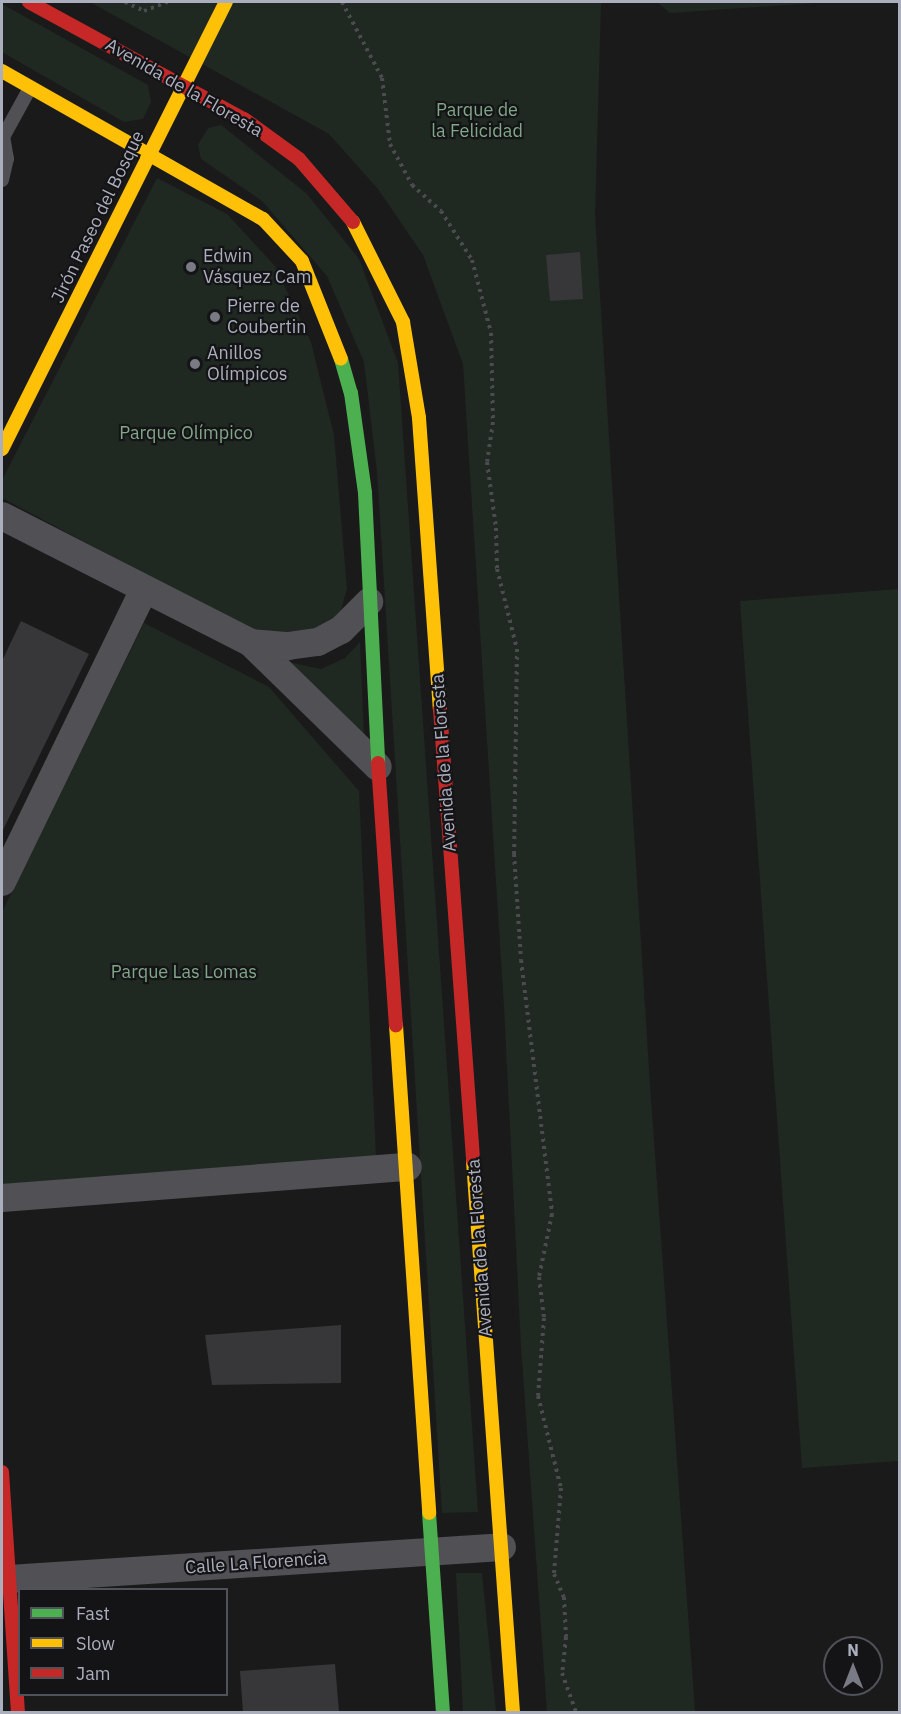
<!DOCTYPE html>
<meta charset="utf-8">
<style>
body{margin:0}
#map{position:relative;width:901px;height:1714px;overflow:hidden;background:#1a1a1b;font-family:"IBM Plex Sans",sans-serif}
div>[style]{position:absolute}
.green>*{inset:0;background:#202822}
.building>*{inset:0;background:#373739}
.path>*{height:4px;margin-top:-2px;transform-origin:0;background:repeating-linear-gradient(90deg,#4b4b50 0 3px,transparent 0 7.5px)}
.lane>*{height:14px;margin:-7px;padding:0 7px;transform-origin:7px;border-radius:7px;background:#505055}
.street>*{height:28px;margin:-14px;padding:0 14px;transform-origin:14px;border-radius:14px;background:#505055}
.fast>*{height:14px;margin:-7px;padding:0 7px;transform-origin:7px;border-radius:7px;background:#4caf50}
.slow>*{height:14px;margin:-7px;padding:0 7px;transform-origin:7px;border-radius:7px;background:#ffc107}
.jam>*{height:14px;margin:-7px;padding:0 7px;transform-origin:7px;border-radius:7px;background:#c62828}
.dots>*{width:16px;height:16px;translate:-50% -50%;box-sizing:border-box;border:3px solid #141417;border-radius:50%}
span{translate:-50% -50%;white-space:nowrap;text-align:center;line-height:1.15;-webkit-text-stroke:4.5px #141417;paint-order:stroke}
.street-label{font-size:18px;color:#abaebc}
.park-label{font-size:18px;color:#81a789}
.poi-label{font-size:18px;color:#abaebc}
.left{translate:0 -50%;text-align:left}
.frame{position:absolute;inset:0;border:3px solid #abaebc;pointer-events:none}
.legend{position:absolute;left:18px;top:1588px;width:210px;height:108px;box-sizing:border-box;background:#141417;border:2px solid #505259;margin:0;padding:8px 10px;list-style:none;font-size:18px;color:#abaebc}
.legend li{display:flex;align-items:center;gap:12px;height:30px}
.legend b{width:30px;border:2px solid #505259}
.north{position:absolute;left:823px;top:1636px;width:60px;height:60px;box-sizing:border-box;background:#141417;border:2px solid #505259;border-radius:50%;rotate:0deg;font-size:16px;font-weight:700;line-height:24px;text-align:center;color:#abaebc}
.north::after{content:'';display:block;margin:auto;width:21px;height:27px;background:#787a84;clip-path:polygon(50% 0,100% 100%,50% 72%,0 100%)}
</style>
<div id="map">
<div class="green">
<i style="clip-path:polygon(90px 2px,601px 2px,595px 216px,650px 1085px,695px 1712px,547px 1712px,521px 1347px,504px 1007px,463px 364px,423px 255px,378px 189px,329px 134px)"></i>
<i style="clip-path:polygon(657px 2px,831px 2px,670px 13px)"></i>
<i style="clip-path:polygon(2px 4px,148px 85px,151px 102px,143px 119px,124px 122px,2px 52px)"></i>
<i style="clip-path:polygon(221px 125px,307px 194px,359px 259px,398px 363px,478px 1512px,442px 1513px,377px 472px,364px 362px,327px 276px,262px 201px,201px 159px,198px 145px,208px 128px)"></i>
<i style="clip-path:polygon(157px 178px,227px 214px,275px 266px,311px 342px,334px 435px,347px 589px,341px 610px,328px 624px,291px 636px,260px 635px,2px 498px,2px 480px)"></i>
<i style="clip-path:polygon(899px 589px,899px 1461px,802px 1468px,740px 601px)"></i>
<i style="clip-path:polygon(144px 623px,269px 687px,359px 791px,376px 1157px,3px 1188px,2px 912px)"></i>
<i style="clip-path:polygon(360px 642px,364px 736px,279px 660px,321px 669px,345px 658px)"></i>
<i style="clip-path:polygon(456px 1573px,482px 1573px,496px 1712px,463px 1712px)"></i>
</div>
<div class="building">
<i style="clip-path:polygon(580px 252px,583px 299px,550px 301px,546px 255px)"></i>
<i style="clip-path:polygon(21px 621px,89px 654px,2px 832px,2px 661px)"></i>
<i style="clip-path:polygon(341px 1325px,341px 1383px,212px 1385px,205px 1335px)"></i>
<i style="clip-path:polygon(335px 1664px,339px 1712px,243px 1712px,240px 1671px)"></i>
</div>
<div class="path">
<i style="left:125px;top:2px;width:21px;rotate:25deg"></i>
<i style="left:144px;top:11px;width:26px;rotate:-21deg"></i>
<i style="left:342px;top:2px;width:86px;rotate:62.2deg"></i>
<i style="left:382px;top:78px;width:66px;rotate:83.1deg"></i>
<i style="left:390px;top:144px;width:47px;rotate:61.8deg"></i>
<i style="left:412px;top:185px;width:39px;rotate:42deg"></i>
<i style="left:441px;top:211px;width:58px;rotate:57.7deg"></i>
<i style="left:472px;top:260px;width:75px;rotate:75.4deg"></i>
<i style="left:491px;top:333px;width:89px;rotate:88.7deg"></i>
<i style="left:493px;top:422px;width:40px;rotate:98.5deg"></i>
<i style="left:487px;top:462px;width:67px;rotate:82.2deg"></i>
<i style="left:496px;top:528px;width:41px;rotate:88.6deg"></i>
<i style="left:497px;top:569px;width:82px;rotate:76deg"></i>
<i style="left:517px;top:649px;width:205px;rotate:90.8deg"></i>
<i style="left:514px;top:854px;width:106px;rotate:86.2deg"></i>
<i style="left:521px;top:960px;width:256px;rotate:83deg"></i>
<i style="left:552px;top:1214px;width:64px;rotate:101.7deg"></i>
<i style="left:539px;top:1277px;width:41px;rotate:83deg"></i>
<i style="left:544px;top:1318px;width:78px;rotate:94.4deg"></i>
<i style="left:538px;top:1396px;width:95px;rotate:76deg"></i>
<i style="left:561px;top:1488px;width:86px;rotate:94.7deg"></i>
<i style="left:554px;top:1574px;width:25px;rotate:67deg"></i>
<i style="left:564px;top:1597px;width:40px;rotate:87.1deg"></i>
<i style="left:566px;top:1637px;width:36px;rotate:96deg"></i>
<i style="left:562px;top:1673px;width:41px;rotate:70.3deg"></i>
</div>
<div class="lane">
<i style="left:2px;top:180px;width:22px;rotate:-77deg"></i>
<i style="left:7px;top:159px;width:22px;rotate:-100deg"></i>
<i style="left:3px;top:137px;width:56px;rotate:-61.1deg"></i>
</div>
<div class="street">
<i style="left:2px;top:516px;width:280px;rotate:27deg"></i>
<i style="left:251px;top:643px;width:177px;rotate:44.3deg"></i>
<i style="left:251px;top:643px;width:37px;rotate:5deg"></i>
<i style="left:288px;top:646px;width:30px;rotate:-8deg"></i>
<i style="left:318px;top:642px;width:26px;rotate:-28deg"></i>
<i style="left:341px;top:630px;width:40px;rotate:-45deg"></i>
<i style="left:2px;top:882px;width:325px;rotate:-64.1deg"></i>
<i style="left:2px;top:1198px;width:407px;rotate:-4.4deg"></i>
<i style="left:9px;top:1579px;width:494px;rotate:-3.7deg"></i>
</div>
<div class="fast">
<i style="left:341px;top:359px;width:35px;rotate:74deg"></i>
<i style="left:351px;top:393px;width:101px;rotate:82deg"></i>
<i style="left:365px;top:493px;width:270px;rotate:87.2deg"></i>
<i style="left:429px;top:1513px;width:199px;rotate:86deg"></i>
</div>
<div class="slow">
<i style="left:2px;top:71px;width:300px;rotate:29.6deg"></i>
<i style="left:263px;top:219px;width:57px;rotate:47.1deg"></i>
<i style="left:302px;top:261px;width:105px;rotate:68.3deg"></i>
<i style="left:353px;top:222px;width:112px;rotate:63.4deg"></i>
<i style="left:403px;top:322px;width:97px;rotate:80.5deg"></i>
<i style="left:419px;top:418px;width:292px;rotate:85.9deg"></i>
<i style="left:2px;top:449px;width:500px;rotate:-63.4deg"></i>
<i style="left:396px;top:1025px;width:489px;rotate:86.1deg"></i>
<i style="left:473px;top:1161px;width:552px;rotate:85.85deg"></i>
</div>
<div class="jam">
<i style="left:29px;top:2px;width:245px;rotate:28.6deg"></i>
<i style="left:244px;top:119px;width:68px;rotate:36deg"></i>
<i style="left:299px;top:159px;width:83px;rotate:49.4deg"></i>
<i style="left:440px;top:709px;width:453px;rotate:85.8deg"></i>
<i style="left:378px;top:763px;width:263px;rotate:86.1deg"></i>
<i style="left:2px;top:1472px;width:241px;rotate:86.2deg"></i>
</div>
<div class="dots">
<i style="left:191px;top:267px;background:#787a84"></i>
<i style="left:215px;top:317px;background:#787a84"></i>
<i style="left:195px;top:364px;background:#787a84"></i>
</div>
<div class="street-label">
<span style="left:184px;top:88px;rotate:30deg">Avenida de la Floresta</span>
<span style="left:98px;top:217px;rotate:-64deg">Jirón Paseo del Bosque</span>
<span style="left:444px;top:763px;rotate:-94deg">Avenida de la Floresta</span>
<span style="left:480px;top:1248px;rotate:-94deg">Avenida de la Floresta</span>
<span style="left:256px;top:1563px;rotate:-4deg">Calle La Florencia</span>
</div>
<div class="park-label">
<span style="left:477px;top:121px">Parque de<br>la Felicidad</span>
<span style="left:186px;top:433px">Parque Olímpico</span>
<span style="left:184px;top:972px">Parque Las Lomas</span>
</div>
<div class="poi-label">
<span class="left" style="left:203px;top:267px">Edwin<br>Vásquez Cam</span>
<span class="left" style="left:227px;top:317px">Pierre de<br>Coubertin</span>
<span class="left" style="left:207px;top:364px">Anillos<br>Olímpicos</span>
</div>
<div class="frame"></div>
<ul class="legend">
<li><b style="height:8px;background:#4caf50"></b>Fast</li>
<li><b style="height:8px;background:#ffc107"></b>Slow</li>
<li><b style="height:8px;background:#c62828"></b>Jam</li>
</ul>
<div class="north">N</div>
</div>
